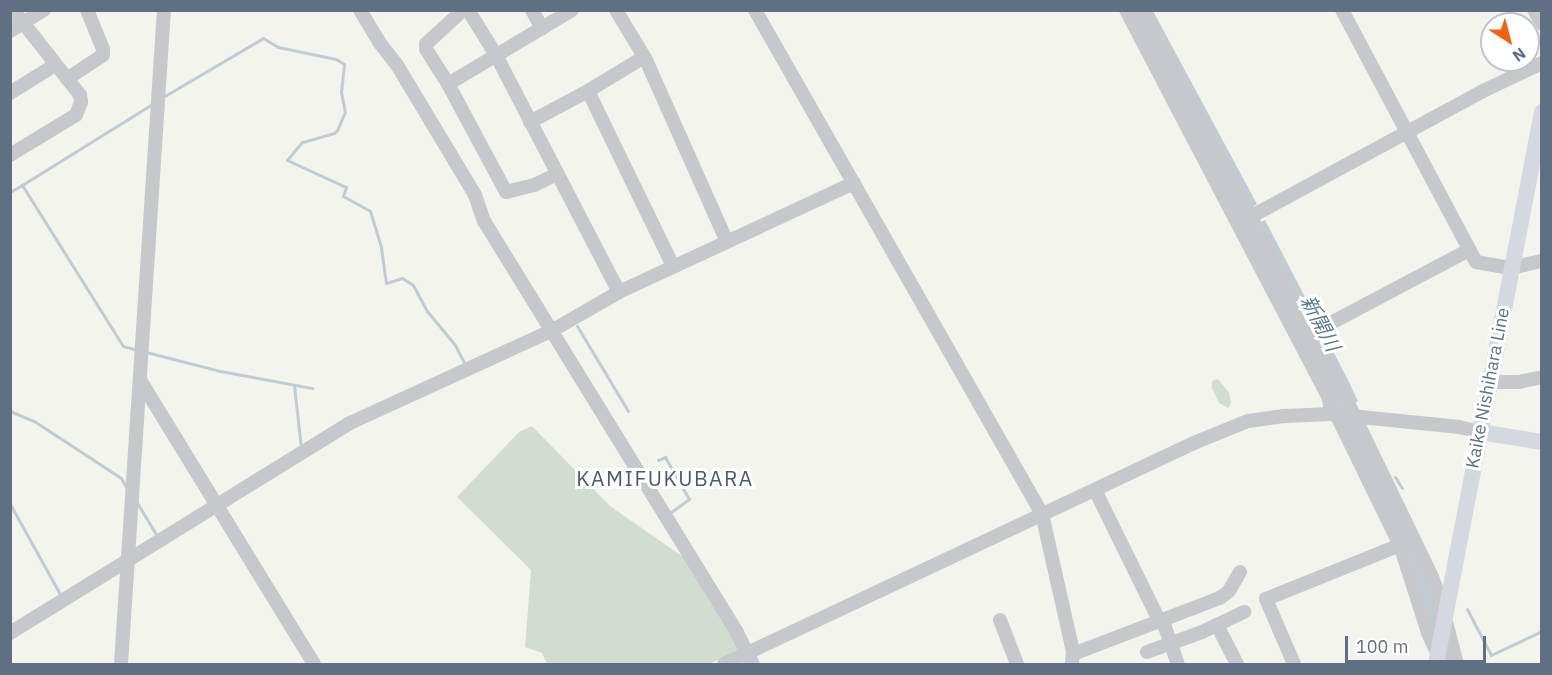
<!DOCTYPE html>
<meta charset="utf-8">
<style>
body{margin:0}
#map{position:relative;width:1552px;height:675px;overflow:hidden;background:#f4f4ef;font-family:"IBM Plex Sans","Noto Sans JP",sans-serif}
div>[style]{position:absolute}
.green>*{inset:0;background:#d3dcd0}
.water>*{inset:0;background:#c2cbd1}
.stream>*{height:3px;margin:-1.5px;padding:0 1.5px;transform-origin:1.5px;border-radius:1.5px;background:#c2cbd1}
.minor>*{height:14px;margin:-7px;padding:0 7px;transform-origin:7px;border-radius:7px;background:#c6c8cc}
.major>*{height:16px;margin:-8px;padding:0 8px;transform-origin:8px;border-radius:8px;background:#d5d9df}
span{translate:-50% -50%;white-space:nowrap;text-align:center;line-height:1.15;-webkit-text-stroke:6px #fff;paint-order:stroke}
.street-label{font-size:18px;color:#606f83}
.water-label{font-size:20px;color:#607989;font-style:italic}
.quarter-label{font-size:21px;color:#4f5968;letter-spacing:1.5px}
.frame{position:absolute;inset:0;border:12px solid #606f83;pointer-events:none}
.north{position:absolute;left:1480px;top:12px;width:60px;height:60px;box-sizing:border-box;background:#fff;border:2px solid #bfc5cd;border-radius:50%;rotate:144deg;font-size:16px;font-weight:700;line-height:24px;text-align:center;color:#606f83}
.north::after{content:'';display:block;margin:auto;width:21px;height:27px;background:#f4610f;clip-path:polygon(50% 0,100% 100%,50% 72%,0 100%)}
.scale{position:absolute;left:1345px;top:636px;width:141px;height:27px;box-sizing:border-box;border:3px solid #606f83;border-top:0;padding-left:8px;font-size:18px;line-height:21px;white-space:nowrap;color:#606f83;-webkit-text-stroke:4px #fff;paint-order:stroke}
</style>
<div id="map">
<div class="green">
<i style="clip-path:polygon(1218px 379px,1229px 393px,1231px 404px,1228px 408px,1219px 403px,1212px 388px,1212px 381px)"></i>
<i style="clip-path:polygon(532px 426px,610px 506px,689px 561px,740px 647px,738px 651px,709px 664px,547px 664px,542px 653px,525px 647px,531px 570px,457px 497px,519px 432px)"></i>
</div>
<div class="water">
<i style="clip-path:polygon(1130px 11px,1137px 11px,1341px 401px,1432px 591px,1453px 664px,1447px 664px,1428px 616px,1410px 557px,1336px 405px)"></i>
<i style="clip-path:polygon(1149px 11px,1153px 11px,1257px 204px,1253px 207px)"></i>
<i style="clip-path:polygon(1265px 220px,1348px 380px,1358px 401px,1355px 403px,1303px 305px,1261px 222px)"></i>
</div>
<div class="stream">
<i style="left:163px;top:97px;width:116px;rotate:-30.5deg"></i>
<i style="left:263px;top:38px;width:17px;rotate:31deg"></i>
<i style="left:278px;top:47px;width:59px;rotate:11.7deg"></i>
<i style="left:336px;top:59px;width:9px;rotate:32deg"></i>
<i style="left:344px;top:64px;width:28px;rotate:96deg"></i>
<i style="left:341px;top:92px;width:20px;rotate:79deg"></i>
<i style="left:345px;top:112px;width:20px;rotate:114deg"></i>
<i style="left:337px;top:130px;width:4px;rotate:135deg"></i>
<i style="left:334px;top:133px;width:33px;rotate:164deg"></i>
<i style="left:302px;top:142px;width:23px;rotate:130deg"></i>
<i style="left:287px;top:160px;width:65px;rotate:24.6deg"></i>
<i style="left:346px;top:187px;width:9px;rotate:108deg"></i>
<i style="left:343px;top:196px;width:31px;rotate:29deg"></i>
<i style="left:370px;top:211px;width:39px;rotate:73deg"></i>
<i style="left:381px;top:248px;width:35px;rotate:82deg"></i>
<i style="left:386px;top:283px;width:17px;rotate:-17deg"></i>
<i style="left:402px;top:278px;width:13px;rotate:32deg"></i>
<i style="left:413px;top:285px;width:30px;rotate:62deg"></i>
<i style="left:427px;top:311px;width:44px;rotate:50.5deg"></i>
<i style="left:455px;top:345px;width:22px;rotate:63deg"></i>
<i style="left:22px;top:185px;width:153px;rotate:-31.9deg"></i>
<i style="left:10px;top:192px;width:14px;rotate:-30deg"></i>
<i style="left:22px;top:185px;width:190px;rotate:57.9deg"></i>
<i style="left:123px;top:346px;width:15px;rotate:16deg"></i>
<i style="left:577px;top:326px;width:99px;rotate:59deg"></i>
<i style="left:146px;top:352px;width:76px;rotate:14.4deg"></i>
<i style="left:220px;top:371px;width:94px;rotate:10.5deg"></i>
<i style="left:294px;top:385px;width:63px;rotate:83.7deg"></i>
<i style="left:10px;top:411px;width:26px;rotate:23deg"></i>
<i style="left:34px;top:421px;width:104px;rotate:33.2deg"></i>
<i style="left:121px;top:478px;width:13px;rotate:61deg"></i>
<i style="left:658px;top:460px;width:8px;rotate:-23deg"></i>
<i style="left:665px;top:457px;width:48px;rotate:60.3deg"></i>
<i style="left:689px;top:499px;width:24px;rotate:144deg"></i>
<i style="left:1395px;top:477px;width:13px;rotate:58deg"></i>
<i style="left:136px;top:501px;width:41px;rotate:59deg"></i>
<i style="left:10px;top:504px;width:105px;rotate:61deg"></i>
<i style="left:1467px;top:609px;width:52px;rotate:62.4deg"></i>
<i style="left:1491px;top:655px;width:56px;rotate:-25.2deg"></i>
</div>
<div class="minor">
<i style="left:360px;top:10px;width:37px;rotate:59deg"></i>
<i style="left:379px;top:42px;width:29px;rotate:52deg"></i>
<i style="left:397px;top:65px;width:152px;rotate:59deg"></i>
<i style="left:475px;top:195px;width:28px;rotate:71deg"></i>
<i style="left:484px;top:221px;width:483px;rotate:58.4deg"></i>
<i style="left:737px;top:633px;width:35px;rotate:63deg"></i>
<i style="left:468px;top:10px;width:53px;rotate:58.1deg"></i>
<i style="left:496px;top:55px;width:267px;rotate:62.6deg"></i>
<i style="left:532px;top:10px;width:21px;rotate:61deg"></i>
<i style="left:616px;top:10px;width:58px;rotate:59deg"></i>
<i style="left:646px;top:60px;width:197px;rotate:66deg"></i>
<i style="left:755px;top:10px;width:580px;rotate:60.34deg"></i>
<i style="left:1042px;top:514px;width:141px;rotate:77.3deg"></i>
<i style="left:1073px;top:652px;width:12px;rotate:95deg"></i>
<i style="left:1126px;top:10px;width:439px;rotate:62.4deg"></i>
<i style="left:1329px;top:399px;width:15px;rotate:82deg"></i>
<i style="left:1143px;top:10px;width:445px;rotate:62.5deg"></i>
<i style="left:1349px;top:405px;width:191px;rotate:64.2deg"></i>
<i style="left:1432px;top:577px;width:37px;rotate:70deg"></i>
<i style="left:1342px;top:10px;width:285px;rotate:62deg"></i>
<i style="left:1476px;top:262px;width:36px;rotate:10deg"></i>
<i style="left:1511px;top:268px;width:32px;rotate:-13deg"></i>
<i style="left:1534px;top:10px;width:16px;rotate:60deg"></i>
<i style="left:10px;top:31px;width:40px;rotate:-32deg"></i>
<i style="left:644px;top:57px;width:66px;rotate:148.7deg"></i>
<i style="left:588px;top:91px;width:195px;rotate:64.1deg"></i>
<i style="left:67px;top:79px;width:43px;rotate:-33.7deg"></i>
<i style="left:103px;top:55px;width:6px;rotate:-90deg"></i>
<i style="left:103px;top:49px;width:42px;rotate:-112.3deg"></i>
<i style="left:448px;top:84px;width:41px;rotate:-122.2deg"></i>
<i style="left:426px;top:49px;width:5px;rotate:-90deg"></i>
<i style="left:426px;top:44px;width:50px;rotate:-42.6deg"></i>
<i style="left:10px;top:93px;width:53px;rotate:-31.9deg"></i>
<i style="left:530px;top:122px;width:66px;rotate:-28.1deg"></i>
<i style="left:10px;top:155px;width:77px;rotate:-31.2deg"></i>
<i style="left:76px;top:115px;width:14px;rotate:-69deg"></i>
<i style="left:81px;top:102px;width:7px;rotate:-98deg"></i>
<i style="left:80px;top:95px;width:108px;rotate:-128.2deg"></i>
<i style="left:557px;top:174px;width:25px;rotate:154deg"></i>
<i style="left:534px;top:185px;width:29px;rotate:166deg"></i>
<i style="left:506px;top:192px;width:123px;rotate:-118.2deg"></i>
<i style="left:448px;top:84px;width:144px;rotate:-30.8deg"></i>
<i style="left:1252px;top:216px;width:263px;rotate:-28.4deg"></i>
<i style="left:1483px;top:91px;width:65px;rotate:-25.4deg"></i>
<i style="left:1312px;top:333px;width:178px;rotate:-27.9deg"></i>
<i style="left:140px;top:380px;width:333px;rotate:58.5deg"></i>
<i style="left:1489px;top:382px;width:30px"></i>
<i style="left:1519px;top:382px;width:24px;rotate:-12deg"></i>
<i style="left:1336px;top:414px;width:146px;rotate:64deg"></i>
<i style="left:1400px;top:545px;width:92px;rotate:72.3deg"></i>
<i style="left:1428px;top:633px;width:26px;rotate:65deg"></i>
<i style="left:1095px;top:490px;width:145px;rotate:63.8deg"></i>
<i style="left:1159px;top:620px;width:9px;rotate:49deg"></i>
<i style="left:1165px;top:627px;width:39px;rotate:71deg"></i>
<i style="left:1000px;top:620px;width:47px;rotate:68.9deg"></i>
<i style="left:1446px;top:622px;width:43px;rotate:75.3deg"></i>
<i style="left:1217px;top:625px;width:44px;rotate:62.9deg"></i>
<i style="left:10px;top:633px;width:400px;rotate:-31.7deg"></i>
<i style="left:350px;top:423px;width:223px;rotate:-24.6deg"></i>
<i style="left:553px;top:330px;width:76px;rotate:-29.9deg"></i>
<i style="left:619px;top:292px;width:259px;rotate:-24.9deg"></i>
<i style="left:1147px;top:652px;width:59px;rotate:-20deg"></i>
<i style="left:1202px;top:632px;width:47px;rotate:-25.5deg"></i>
<i style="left:1073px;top:654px;width:157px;rotate:-20.9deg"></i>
<i style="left:1220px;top:598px;width:11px;rotate:-38deg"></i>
<i style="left:1229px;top:591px;width:22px;rotate:-60deg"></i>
<i style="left:121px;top:664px;width:655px;rotate:-86.24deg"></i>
<i style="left:724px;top:664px;width:522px;rotate:-25.19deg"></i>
<i style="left:1196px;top:442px;width:56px;rotate:-22deg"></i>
<i style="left:1248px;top:421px;width:36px;rotate:-8deg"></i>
<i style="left:1284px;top:416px;width:47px;rotate:-2.4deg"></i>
<i style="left:1331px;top:414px;width:129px;rotate:5.8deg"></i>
<i style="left:1459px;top:427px;width:22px;rotate:13deg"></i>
<i style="left:1294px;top:664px;width:71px;rotate:-113.3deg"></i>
<i style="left:1266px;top:599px;width:144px;rotate:-21.9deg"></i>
</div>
<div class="major">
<i style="left:1480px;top:432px;width:63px;rotate:9.2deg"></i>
<i style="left:1436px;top:664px;width:562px;rotate:-79.13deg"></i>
</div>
<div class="street-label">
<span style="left:1488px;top:388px;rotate:-79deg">Kaike Nishihara Line</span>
</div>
<div class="water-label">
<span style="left:1321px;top:323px;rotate:62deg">新開川</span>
</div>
<div class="quarter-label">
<span style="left:665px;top:478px">KAMIFUKUBARA</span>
</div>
<div class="frame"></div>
<div class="north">N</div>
<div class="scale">100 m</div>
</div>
